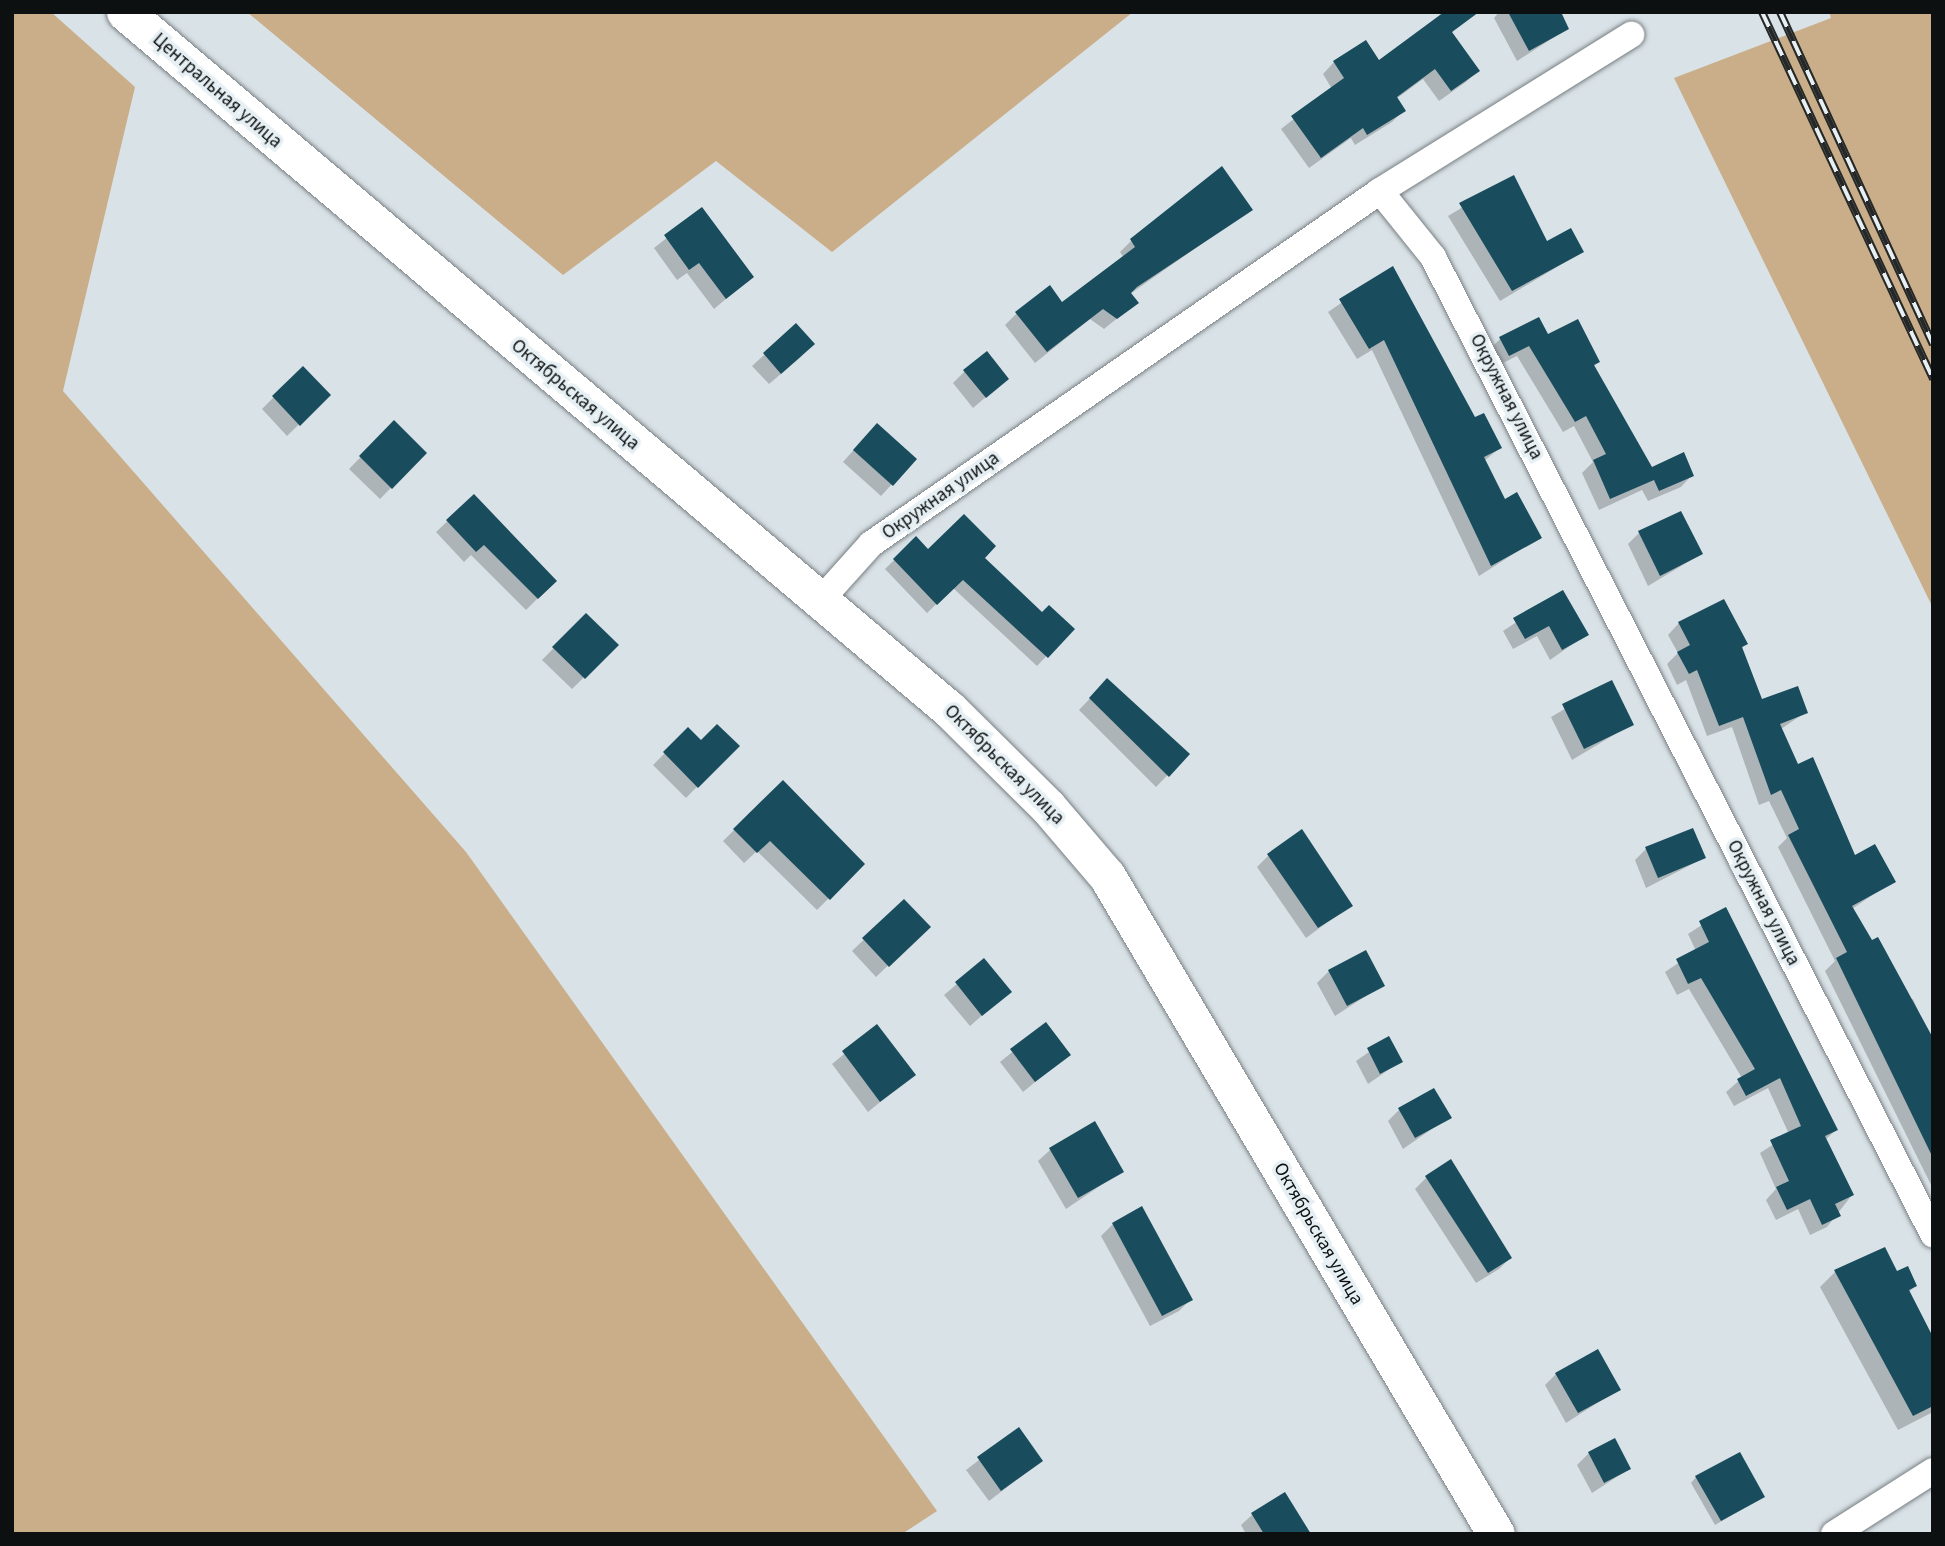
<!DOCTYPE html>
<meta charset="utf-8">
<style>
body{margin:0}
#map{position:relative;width:1945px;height:1546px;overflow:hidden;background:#d9e2e6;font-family:"Source Sans 3",sans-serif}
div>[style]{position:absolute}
.green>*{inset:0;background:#caae89}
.shadow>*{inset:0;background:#0003}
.building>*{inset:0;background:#194c5d}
.roads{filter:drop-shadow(0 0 2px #777f83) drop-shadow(0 0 2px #777f83)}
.street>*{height:26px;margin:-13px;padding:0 13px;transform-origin:13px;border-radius:13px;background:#fff}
.secondary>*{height:37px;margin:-18.5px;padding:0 18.5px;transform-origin:18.5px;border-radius:18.5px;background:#fff}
.rail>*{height:8px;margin-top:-4px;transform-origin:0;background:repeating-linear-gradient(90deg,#e6eff3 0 16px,#242829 0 32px);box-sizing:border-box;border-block:2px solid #242829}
span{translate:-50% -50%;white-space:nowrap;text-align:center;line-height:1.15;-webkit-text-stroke:7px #e6eff3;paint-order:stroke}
.street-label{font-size:19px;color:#0c1011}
.frame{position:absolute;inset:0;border:14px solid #0c1011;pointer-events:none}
</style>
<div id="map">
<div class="green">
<i style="clip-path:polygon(12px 12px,51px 12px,135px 87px,63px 391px,466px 852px,937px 1511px,902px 1534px,12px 1534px)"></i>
<i style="clip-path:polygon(247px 12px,1133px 12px,832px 252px,716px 161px,563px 275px)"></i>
<i style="clip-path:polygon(1829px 12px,1933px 12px,1933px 608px,1674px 78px,1831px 18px)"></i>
</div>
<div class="shadow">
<i style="clip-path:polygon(1499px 12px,1559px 12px,1567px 29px,1517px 61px,1494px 18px)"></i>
<i style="clip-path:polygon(1461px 23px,1451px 33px,1478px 70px,1466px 82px,1439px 101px,1423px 79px,1396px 99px,1404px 110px,1392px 122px,1355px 145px,1351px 138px,1309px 168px,1281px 129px,1332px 89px,1323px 74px,1334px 62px,1378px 62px)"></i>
<i style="clip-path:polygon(1513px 177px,1547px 243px,1582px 252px,1500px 301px,1448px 216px)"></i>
<i style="clip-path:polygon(702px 210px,752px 277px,714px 309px,687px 273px,677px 280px,654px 248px)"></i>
<i style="clip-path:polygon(1250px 210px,1130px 294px,1136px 303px,1104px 329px,1090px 319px,1035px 363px,1005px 325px,1017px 313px,1062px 304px,1124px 258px,1120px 252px,1131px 241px)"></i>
<i style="clip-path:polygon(1392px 268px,1474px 420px,1500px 448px,1484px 461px,1504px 501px,1540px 537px,1479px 576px,1372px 350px,1357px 359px,1328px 312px)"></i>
<i style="clip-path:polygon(796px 326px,802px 356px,769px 384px,752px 366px)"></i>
<i style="clip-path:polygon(1547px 337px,1598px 362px,1593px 367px,1651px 469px,1692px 475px,1681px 487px,1648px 501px,1642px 490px,1599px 510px,1582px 473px,1593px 462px,1574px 426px,1563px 432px,1517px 356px,1497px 366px,1489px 350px,1500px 339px)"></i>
<i style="clip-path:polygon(303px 368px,329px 395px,287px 436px,262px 409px)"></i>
<i style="clip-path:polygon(965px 371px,1007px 379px,973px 408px,953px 383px)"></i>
<i style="clip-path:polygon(394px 423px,425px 453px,380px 499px,349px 469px)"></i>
<i style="clip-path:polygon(866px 436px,892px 484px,881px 496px,843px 462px)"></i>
<i style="clip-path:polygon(474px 496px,555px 581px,526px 610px,471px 555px,464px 562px,436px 532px)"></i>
<i style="clip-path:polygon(1639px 533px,1701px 554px,1648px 586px,1628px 544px)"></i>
<i style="clip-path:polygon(916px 539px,928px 552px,982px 558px,1042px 614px,1072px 629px,1037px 666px,953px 588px,927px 613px,885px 569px)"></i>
<i style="clip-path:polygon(1562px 592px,1587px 634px,1550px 660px,1537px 636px,1513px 649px,1503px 631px)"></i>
<i style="clip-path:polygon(586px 615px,617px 645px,572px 689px,542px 660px)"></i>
<i style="clip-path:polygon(1679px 623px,1746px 644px,1741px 649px,1761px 701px,1806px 712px,1781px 729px,1797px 766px,1854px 858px,1893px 881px,1852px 909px,1907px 1001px,1913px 999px,1931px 1039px,1933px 1189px,1825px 971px,1835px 961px,1778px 847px,1787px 838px,1769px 801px,1759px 805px,1732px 727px,1707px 736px,1686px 680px,1677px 685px,1667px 664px,1678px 653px,1668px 635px)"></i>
<i style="clip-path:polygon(1611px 682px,1632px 724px,1572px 760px,1551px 717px)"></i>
<i style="clip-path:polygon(1096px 692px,1188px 754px,1156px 787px,1079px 710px)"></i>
<i style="clip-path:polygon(688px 730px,701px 742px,737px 746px,686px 798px,653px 765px)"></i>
<i style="clip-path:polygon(783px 782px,863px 864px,817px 910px,757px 851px,744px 863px,723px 841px)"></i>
<i style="clip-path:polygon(1646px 849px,1704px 858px,1646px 888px,1635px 860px)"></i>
<i style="clip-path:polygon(1268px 856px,1351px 905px,1306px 938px,1257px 867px)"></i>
<i style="clip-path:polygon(904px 901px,928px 927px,876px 977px,852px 951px)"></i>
<i style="clip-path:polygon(1726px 909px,1836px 1130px,1825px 1140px,1852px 1195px,1827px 1227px,1810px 1235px,1798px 1209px,1776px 1220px,1766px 1200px,1776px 1189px,1760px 1153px,1789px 1134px,1768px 1088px,1734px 1106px,1726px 1092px,1742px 1078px,1689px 989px,1677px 995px,1665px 972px,1696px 951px,1688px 934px)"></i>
<i style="clip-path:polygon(984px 961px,1009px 992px,970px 1026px,944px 995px)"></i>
<i style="clip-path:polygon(1329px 971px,1383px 985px,1335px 1016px,1317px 983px)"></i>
<i style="clip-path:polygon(1045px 1025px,1068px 1055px,1023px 1092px,1000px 1062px)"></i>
<i style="clip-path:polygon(877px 1027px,913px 1075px,868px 1112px,832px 1064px)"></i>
<i style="clip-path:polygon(1389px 1038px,1401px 1061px,1368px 1084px,1356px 1061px)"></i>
<i style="clip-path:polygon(1399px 1110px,1449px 1117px,1403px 1149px,1388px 1121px)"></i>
<i style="clip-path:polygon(1050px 1150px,1122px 1171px,1066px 1209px,1038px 1161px)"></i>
<i style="clip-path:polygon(1427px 1177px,1510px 1258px,1499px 1269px,1476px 1283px,1415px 1189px)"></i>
<i style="clip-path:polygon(1113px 1224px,1191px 1299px,1179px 1311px,1150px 1326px,1101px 1236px)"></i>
<i style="clip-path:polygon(1884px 1249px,1896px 1274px,1915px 1286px,1908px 1293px,1933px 1341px,1933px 1412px,1898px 1430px,1820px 1287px,1835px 1272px)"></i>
<i style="clip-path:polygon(1556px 1374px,1619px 1389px,1566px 1423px,1545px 1385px)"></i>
<i style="clip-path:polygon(1018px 1430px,1041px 1461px,989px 1501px,966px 1470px)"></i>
<i style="clip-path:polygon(1589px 1453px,1629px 1469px,1592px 1493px,1577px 1465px)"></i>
<i style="clip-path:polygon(1696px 1477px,1763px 1497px,1715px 1525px,1691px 1483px)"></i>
<i style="clip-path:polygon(1253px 1514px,1309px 1534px,1246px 1534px,1241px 1525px)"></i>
</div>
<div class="building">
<i style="clip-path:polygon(1444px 12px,1479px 12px,1452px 32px,1480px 71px,1451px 91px,1435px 69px,1397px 97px,1406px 111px,1367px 135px,1363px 128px,1321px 158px,1291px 116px,1344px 78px,1333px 61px,1366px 40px,1379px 60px)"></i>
<i style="clip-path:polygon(1508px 12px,1561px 12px,1569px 29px,1529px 51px)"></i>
<i style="clip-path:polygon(1222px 166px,1253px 210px,1137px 287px,1131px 293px,1139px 303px,1117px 319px,1103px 309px,1047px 352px,1015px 312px,1050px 285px,1062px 302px,1135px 247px,1130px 239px)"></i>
<i style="clip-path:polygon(1514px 175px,1547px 241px,1571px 228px,1584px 252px,1512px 291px,1459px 203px)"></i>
<i style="clip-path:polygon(702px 207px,754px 277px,726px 299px,699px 263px,689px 270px,664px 235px)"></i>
<i style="clip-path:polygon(1393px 266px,1475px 417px,1484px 413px,1502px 448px,1484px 457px,1505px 499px,1517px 492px,1542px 538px,1491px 566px,1384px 340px,1369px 349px,1339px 299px)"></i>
<i style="clip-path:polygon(1539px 317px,1548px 334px,1578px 319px,1600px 362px,1594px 365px,1652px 467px,1684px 452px,1694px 476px,1659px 491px,1654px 480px,1610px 499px,1593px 460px,1606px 454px,1586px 416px,1575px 422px,1529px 346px,1509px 356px,1499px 337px)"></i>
<i style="clip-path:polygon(796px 323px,815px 344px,781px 374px,763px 353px)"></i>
<i style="clip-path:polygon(987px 351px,1009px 379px,986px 398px,963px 370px)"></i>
<i style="clip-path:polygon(303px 366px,331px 395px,300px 426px,272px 396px)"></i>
<i style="clip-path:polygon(394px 420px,427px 453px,392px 489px,359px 456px)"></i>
<i style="clip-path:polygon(877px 423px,917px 459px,893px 486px,853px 450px)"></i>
<i style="clip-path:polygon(474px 494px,557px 581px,538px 599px,484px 545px,476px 552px,446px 520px)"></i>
<i style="clip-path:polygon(1681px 511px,1703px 554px,1660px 576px,1638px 531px)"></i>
<i style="clip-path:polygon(964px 514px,996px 546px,985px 558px,1042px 612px,1049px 605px,1075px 629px,1048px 658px,963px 580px,937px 605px,893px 559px,916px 536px,928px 549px)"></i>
<i style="clip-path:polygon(1563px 590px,1589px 635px,1562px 650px,1549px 626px,1525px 639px,1513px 618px)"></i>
<i style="clip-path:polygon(1724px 599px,1748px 644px,1742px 647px,1762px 699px,1798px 686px,1808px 713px,1780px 724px,1798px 764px,1813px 757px,1855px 855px,1875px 844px,1896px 882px,1852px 906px,1872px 940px,1878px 937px,1933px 1038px,1933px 1158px,1836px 958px,1847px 952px,1788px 835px,1799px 829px,1781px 790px,1771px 795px,1743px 717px,1719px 726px,1697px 670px,1689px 674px,1677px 652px,1690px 645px,1678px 622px)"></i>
<i style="clip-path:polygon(586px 613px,619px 645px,585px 679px,552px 647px)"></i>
<i style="clip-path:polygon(1107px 678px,1190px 754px,1169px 777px,1089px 698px)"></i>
<i style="clip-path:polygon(1612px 680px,1634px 725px,1584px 749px,1562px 704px)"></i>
<i style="clip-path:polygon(717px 724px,740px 746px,698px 788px,663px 752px,688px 727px,701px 740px)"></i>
<i style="clip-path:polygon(783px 780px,865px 864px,830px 900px,770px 841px,757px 853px,733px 829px)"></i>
<i style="clip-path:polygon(1693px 828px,1706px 858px,1658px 878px,1645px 847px)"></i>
<i style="clip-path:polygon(1302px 829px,1353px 906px,1318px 928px,1267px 854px)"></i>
<i style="clip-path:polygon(904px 899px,931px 927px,889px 967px,862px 938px)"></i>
<i style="clip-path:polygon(1726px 907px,1838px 1130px,1825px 1136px,1854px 1195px,1835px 1204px,1841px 1216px,1822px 1225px,1810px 1199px,1787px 1210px,1776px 1187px,1789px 1181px,1770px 1140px,1801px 1126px,1780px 1078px,1746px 1096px,1737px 1079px,1755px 1069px,1701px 978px,1688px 984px,1676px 959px,1709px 942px,1699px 921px)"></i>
<i style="clip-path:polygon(1366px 950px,1385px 986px,1347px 1006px,1328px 970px)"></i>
<i style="clip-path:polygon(984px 958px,1012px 992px,982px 1016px,955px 982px)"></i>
<i style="clip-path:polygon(1046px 1022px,1071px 1055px,1035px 1082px,1010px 1049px)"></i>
<i style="clip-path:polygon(877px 1024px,916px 1075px,880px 1102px,842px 1051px)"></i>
<i style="clip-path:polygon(1389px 1036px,1403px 1062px,1380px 1074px,1367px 1048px)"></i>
<i style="clip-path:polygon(1434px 1088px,1452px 1118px,1415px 1138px,1398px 1108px)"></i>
<i style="clip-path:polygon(1095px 1121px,1124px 1172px,1078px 1198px,1049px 1148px)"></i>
<i style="clip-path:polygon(1451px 1159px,1512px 1258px,1488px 1273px,1425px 1176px)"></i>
<i style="clip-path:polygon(1142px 1206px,1193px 1300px,1162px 1316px,1112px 1223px)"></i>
<i style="clip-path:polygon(1885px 1247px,1897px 1271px,1908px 1266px,1917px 1286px,1909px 1290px,1933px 1337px,1933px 1406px,1913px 1416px,1834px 1270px)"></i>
<i style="clip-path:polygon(1598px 1349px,1621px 1390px,1578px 1413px,1555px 1373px)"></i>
<i style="clip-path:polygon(1019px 1427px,1043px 1461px,1001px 1491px,977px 1457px)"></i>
<i style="clip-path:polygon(1615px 1438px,1631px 1469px,1604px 1483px,1588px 1452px)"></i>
<i style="clip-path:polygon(1740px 1452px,1765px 1497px,1721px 1521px,1695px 1476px)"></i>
<i style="clip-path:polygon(1285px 1492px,1311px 1534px,1264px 1534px,1251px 1513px)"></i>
</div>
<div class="roads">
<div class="street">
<i style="left:1380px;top:191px;width:296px;rotate:-31.9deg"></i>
<i style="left:819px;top:602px;width:78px;rotate:-48.1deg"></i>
<i style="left:871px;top:544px;width:619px;rotate:-34.74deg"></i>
<i style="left:1380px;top:191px;width:85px;rotate:51.2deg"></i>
<i style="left:1433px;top:257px;width:1098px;rotate:62.9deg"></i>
<i style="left:1834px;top:1534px;width:117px;rotate:-32.5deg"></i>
</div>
<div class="secondary">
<i style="left:125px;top:12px;width:1079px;rotate:40.23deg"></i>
<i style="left:949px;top:709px;width:139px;rotate:44.7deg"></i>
<i style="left:1048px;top:807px;width:91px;rotate:49.5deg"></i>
<i style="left:1107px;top:876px;width:764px;rotate:59.41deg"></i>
</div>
</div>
<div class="rail">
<i style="left:1762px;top:12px;width:405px;rotate:65deg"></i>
<i style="left:1780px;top:12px;width:366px;rotate:65.3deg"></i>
</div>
<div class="street-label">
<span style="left:217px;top:91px;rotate:41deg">Центральная улица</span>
<span style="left:575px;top:395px;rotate:40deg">Октябрьская улица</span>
<span style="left:1506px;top:397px;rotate:63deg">Окружная улица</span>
<span style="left:941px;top:496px;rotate:-35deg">Окружная улица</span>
<span style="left:1004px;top:765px;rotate:45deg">Октябрьская улица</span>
<span style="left:1763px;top:903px;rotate:63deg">Окружная улица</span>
<span style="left:1318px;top:1234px;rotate:60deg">Октябрьская улица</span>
</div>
<div class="frame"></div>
</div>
